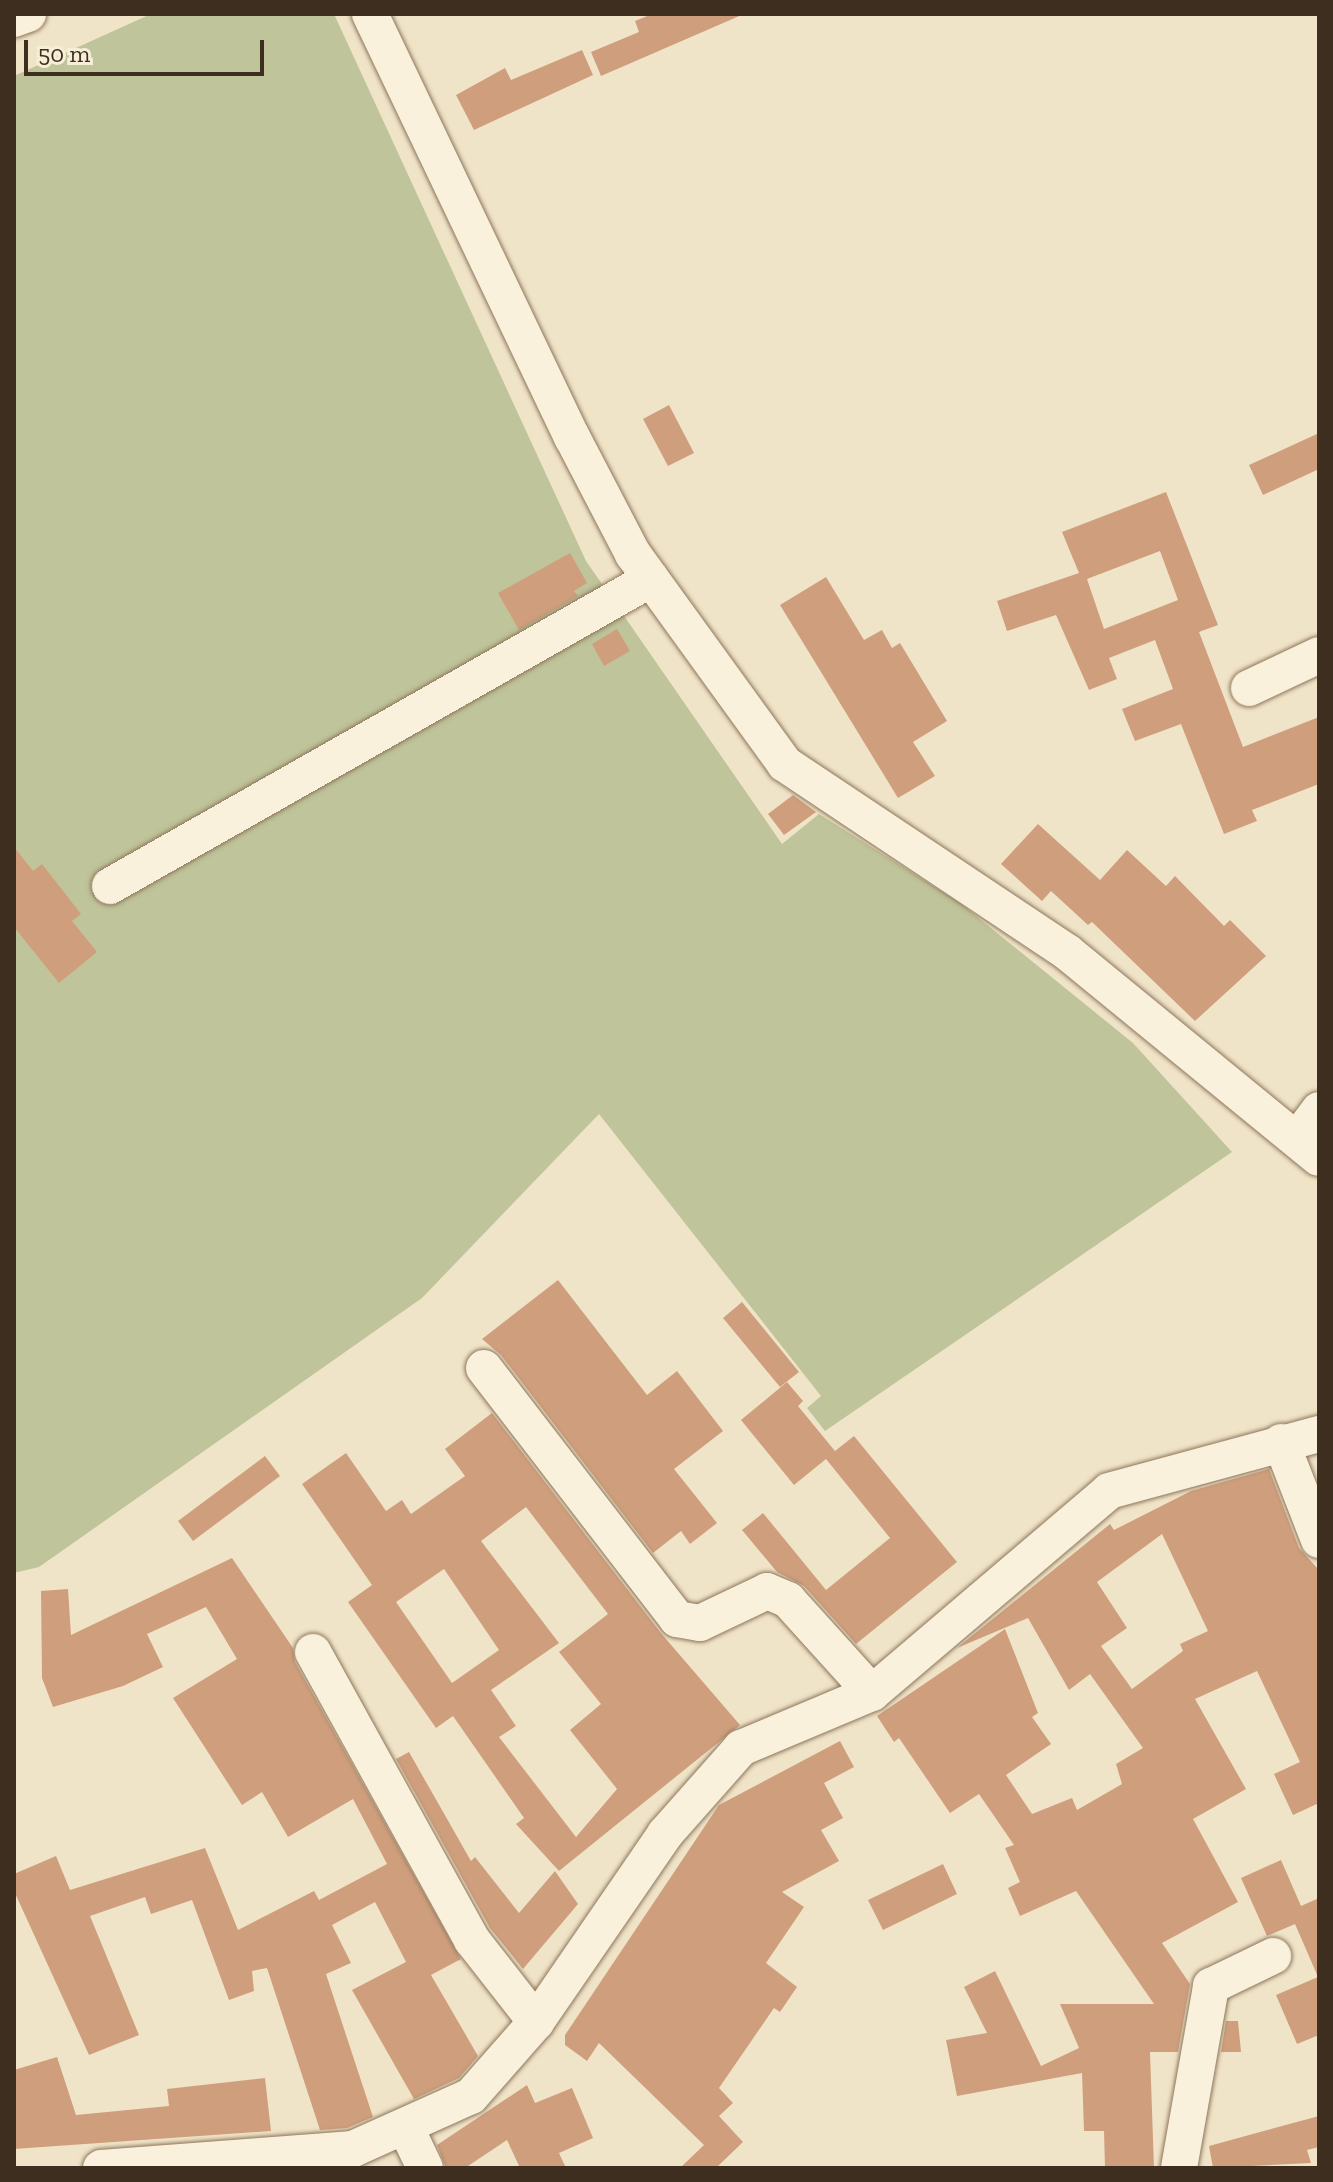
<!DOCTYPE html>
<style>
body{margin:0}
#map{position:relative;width:1333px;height:2182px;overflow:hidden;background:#f0e4c8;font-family:"Zilla Slab",serif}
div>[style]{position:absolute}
.cemetery>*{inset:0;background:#bfc49a}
.building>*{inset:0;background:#cf9f7d}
.roads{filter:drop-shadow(0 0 2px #8d765c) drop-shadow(0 0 2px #8d765c)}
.minor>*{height:36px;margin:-18px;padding:0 18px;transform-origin:18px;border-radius:18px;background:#faf1dc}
span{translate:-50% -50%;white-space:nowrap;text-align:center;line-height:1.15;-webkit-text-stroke:6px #f7eed8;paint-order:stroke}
.frame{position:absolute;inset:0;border:16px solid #3d2e20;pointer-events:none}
.scale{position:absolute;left:24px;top:40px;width:240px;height:36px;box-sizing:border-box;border:4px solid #3d2e20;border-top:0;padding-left:10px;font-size:24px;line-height:28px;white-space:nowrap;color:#3d2e20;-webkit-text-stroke:6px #f7eed8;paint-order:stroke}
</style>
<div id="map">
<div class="cemetery">
<i style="clip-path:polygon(151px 14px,334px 14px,586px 561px,782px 844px,819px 814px,960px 903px,1133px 1043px,1232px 1152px,825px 1431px,807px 1408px,821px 1396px,599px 1114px,422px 1298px,39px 1567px,14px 1573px,14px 76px)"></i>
</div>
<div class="building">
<i style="clip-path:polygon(652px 14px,744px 14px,601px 76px,591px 52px,639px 32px,635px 21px)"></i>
<i style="clip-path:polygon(582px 50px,593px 75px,474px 130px,456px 95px,505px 68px,511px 80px)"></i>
<i style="clip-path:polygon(669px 405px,694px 453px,668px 466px,643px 419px)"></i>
<i style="clip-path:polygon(1319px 433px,1319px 469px,1263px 495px,1249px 465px)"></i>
<i style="clip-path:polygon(evenodd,1166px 492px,1218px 625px,1199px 632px,1243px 747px,1319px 717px,1319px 784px,1252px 810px,1257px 821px,1224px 834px,1181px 724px,1135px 741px,1122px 709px,1173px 689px,1155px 640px,1109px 658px,1117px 679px,1089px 690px,1056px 615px,1007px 631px,997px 601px,1079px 573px,1062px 532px,1166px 492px,1160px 551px,1178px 600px,1104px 629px,1087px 579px,1160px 551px)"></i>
<i style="clip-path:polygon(570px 553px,587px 583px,574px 591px,578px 596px,519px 630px,498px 593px)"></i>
<i style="clip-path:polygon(826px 577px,864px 640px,882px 630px,892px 648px,900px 643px,947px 721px,913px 742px,935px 776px,898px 798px,780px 605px)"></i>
<i style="clip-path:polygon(617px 629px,630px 651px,604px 666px,592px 644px)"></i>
<i style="clip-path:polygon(793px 795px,816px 812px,784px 835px,768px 814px)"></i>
<i style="clip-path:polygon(1038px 824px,1100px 880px,1127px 850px,1166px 886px,1175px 876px,1224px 926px,1230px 920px,1266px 956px,1195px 1021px,1092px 922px,1088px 925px,1051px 891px,1042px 901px,1001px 864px)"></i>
<i style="clip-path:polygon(14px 847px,33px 871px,42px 864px,81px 914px,72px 921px,97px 952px,59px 983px,14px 927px)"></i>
<i style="clip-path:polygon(558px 1280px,647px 1395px,677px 1371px,723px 1431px,674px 1469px,717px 1523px,690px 1544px,681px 1531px,653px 1553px,501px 1355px,482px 1339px)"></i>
<i style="clip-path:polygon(742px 1302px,799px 1372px,780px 1387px,723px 1318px)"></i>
<i style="clip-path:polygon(787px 1382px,803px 1401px,798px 1406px,835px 1451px,854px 1436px,957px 1562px,856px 1644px,804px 1586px,777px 1572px,742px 1530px,763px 1513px,826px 1590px,890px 1538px,826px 1459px,794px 1485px,741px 1420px)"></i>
<i style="clip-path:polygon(evenodd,492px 1413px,660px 1632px,740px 1725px,559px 1871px,516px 1824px,524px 1818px,453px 1716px,436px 1728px,348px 1602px,372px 1585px,302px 1484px,346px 1453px,386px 1511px,402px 1500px,411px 1514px,465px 1476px,445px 1449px,492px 1413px,526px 1507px,608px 1614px,559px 1652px,601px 1704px,570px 1730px,617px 1789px,576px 1837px,499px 1737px,516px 1726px,491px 1690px,559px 1643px,481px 1541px,526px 1507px,492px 1413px,444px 1569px,499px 1650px,452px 1683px,396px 1602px,444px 1569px)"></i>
<i style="clip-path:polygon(265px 1456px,280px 1476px,193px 1541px,178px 1521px)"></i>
<i style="clip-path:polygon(evenodd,1269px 1469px,1299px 1548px,1319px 1570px,1319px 1803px,1293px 1815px,1274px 1774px,1300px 1762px,1257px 1671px,1195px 1699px,1246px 1789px,1193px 1819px,1238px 1902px,1162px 1943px,1190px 1984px,1178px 2052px,1150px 2052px,1154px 2168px,1105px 2168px,1104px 2131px,1084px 2131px,1082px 2073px,957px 2096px,946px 2040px,987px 2033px,964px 1987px,995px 1971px,1041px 2066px,1079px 2048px,1060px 2004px,1154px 2004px,1076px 1891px,1020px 1916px,1008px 1888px,1020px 1882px,1005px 1848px,1014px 1845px,979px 1794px,950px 1813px,899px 1738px,894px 1742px,877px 1716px,1005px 1629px,1038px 1713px,1032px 1717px,1051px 1744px,1006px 1775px,1032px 1814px,1072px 1798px,1077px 1810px,1122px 1784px,1116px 1764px,1143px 1748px,1090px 1674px,1069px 1690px,1028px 1618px,957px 1648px,1110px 1524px,1114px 1530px,1191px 1491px,1269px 1469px,1162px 1534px,1208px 1631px,1180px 1644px,1183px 1651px,1132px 1689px,1101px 1646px,1127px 1628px,1097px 1582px,1162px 1534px)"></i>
<i style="clip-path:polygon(232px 1558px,293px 1648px,295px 1662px,461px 1959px,431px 1975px,478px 2056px,459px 2078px,414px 2099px,352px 1990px,406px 1962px,375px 1902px,332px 1925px,351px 1963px,326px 1974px,373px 2117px,347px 2128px,320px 2130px,267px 1968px,252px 1971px,254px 1991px,229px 2000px,192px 1900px,151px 1914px,145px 1897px,90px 1916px,139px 2035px,89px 2055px,14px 1891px,14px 1874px,56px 1856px,70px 1890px,205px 1848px,238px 1930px,314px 1891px,319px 1900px,387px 1864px,353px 1799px,288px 1837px,262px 1792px,242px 1805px,173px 1698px,237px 1659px,206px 1607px,147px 1634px,163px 1667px,123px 1686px,53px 1707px,42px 1678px,41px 1591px,68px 1589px,71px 1635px)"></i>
<i style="clip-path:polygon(840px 1741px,854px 1767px,824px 1783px,843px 1818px,821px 1830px,839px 1861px,782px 1892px,804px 1907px,766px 1963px,797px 1987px,780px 2012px,774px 2008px,719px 2088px,733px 2103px,719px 2116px,743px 2142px,716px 2168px,680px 2168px,704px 2145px,599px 2043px,587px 2061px,565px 2045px,565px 2035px,719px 1805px)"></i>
<i style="clip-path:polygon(409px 1752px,471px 1861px,475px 1857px,519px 1913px,555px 1871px,578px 1904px,523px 1969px,490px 1928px,396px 1759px)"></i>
<i style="clip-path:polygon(1281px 1860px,1301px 1906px,1319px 1898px,1319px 2035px,1297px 2044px,1276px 1995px,1318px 1977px,1295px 1924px,1267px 1936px,1241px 1878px)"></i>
<i style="clip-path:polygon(943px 1864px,957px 1894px,883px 1930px,868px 1900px)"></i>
<i style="clip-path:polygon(1226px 2021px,1238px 2021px,1241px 2052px,1221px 2052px)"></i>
<i style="clip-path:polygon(57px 2057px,76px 2115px,169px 2106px,167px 2089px,265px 2078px,271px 2131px,14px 2149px,14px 2070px)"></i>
<i style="clip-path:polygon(527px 2085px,535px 2103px,572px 2088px,593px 2138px,559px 2153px,566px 2168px,520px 2168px,507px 2140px,465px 2168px,446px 2168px,437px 2145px)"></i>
<i style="clip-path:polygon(1319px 2116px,1319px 2147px,1307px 2150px,1311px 2163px,1213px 2168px,1209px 2146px)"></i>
</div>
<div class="roads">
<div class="minor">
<i style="left:370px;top:14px;width:469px;rotate:64.5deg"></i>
<i style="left:572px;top:437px;width:132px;rotate:62.5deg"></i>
<i style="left:633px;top:554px;width:259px;rotate:54.1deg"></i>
<i style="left:785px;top:764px;width:339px;rotate:33.7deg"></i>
<i style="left:1067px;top:952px;width:325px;rotate:39.3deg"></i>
<i style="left:14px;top:19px;width:15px;rotate:-20deg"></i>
<i style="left:1249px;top:688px;width:77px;rotate:-25.2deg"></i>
<i style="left:110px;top:886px;width:622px;rotate:-29.57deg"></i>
<i style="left:1298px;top:1138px;width:35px;rotate:-53deg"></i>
<i style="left:484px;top:1368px;width:317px;rotate:52.4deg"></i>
<i style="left:677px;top:1619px;width:23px;rotate:10deg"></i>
<i style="left:700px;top:1623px;width:74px;rotate:-25.5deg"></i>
<i style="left:767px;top:1591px;width:23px;rotate:23deg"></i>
<i style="left:788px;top:1600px;width:125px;rotate:47.9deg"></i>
<i style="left:1281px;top:1442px;width:105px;rotate:68.8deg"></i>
<i style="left:313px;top:1652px;width:329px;rotate:61.1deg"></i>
<i style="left:472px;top:1940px;width:104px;rotate:52deg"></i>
<i style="left:406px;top:2128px;width:44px;rotate:64.6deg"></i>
<i style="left:101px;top:2168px;width:253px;rotate:-4.3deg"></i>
<i style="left:353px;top:2149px;width:129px;rotate:-24.2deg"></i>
<i style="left:471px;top:2096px;width:98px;rotate:-48.7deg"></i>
<i style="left:536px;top:2022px;width:228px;rotate:-55.5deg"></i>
<i style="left:665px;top:1834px;width:115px;rotate:-48.5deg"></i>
<i style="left:741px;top:1748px;width:142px;rotate:-22.8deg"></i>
<i style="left:872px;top:1693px;width:311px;rotate:-40.4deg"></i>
<i style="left:1109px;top:1491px;width:218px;rotate:-15.2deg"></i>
<i style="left:1179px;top:2168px;width:185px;rotate:-80deg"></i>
<i style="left:1211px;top:1986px;width:69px;rotate:-25.8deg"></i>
</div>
</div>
<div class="frame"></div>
<div class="scale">50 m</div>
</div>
